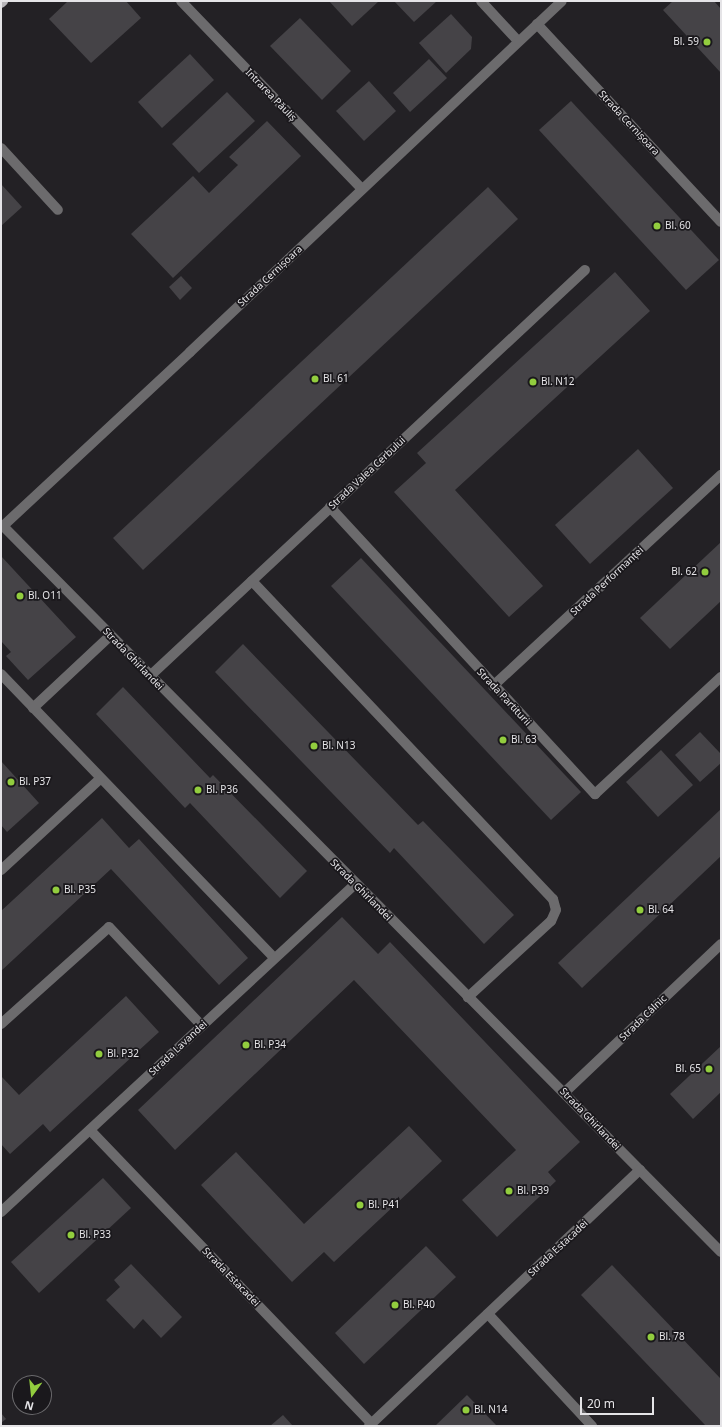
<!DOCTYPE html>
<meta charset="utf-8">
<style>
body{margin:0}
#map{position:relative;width:722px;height:1427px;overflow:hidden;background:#232125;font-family:"Noto Sans",sans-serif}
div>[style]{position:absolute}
.building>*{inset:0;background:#454347}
.minor>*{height:10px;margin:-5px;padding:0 5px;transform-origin:5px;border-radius:5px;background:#6c6b6d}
.major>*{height:10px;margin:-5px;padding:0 5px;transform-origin:5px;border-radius:5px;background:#b7b5b9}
.dots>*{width:11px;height:11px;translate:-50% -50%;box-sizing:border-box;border:2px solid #1a181c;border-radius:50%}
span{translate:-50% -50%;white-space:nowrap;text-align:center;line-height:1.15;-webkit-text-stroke:3.5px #1a181c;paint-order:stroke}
.poi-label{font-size:10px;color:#e5e4e7}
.right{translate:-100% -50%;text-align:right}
.left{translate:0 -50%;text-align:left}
.street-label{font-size:10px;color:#e5e4e7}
.frame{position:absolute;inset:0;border:2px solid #e5e4e7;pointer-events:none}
.north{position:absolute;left:12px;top:1375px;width:40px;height:40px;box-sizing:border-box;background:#1a181c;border:1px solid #6b6a6d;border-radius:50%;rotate:195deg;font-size:11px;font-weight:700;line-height:16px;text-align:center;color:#e5e4e7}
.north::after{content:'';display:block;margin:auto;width:14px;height:18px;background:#92cd3e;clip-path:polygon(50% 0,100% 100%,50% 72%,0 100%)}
.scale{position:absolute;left:580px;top:1397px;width:74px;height:18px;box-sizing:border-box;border:2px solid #e5e4e7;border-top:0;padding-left:5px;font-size:12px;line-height:14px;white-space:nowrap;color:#e5e4e7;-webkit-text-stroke:3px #1a181c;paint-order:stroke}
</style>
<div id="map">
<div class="building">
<i style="clip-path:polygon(68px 1px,126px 1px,141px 18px,91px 63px,49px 19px)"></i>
<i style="clip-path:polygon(329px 1px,379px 1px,352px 26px)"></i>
<i style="clip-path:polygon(394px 1px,437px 1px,414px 22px)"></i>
<i style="clip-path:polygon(673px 1px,714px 1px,721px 9px,721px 73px,663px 10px)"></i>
<i style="clip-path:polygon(451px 14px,472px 37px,471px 49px,446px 73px,419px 43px)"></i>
<i style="clip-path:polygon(300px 18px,351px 71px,322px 100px,270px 46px)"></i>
<i style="clip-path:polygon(190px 54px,214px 80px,162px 128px,138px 102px)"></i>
<i style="clip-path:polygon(429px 59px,447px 78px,410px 112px,393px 93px)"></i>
<i style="clip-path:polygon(369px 81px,396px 111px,364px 141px,336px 111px)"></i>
<i style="clip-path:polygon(227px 92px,255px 121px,199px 173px,172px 144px)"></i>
<i style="clip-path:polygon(571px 101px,719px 260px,686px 290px,539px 130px)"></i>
<i style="clip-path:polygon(267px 121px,301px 156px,173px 278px,131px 234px,193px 176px,209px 193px,238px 165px,229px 157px)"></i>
<i style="clip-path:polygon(1px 184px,22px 207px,1px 226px)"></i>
<i style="clip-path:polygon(488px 187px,518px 219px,143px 570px,113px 538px)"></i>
<i style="clip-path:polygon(615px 272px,650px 311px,455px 490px,543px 586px,509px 617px,394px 492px,426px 463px,417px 453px)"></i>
<i style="clip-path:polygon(181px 276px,192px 288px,180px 300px,169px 287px)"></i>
<i style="clip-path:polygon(638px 449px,673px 488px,590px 564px,555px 525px)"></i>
<i style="clip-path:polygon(721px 542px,721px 601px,670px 649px,640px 618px)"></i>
<i style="clip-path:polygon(1px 556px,76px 637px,28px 680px,6px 656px,11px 652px,1px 641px)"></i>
<i style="clip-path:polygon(361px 558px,581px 792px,551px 820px,331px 586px)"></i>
<i style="clip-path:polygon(243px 644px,418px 825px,423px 821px,514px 915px,484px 944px,394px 848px,390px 853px,215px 672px)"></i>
<i style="clip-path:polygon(123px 687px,210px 778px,213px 775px,307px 871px,280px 898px,190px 803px,185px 808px,96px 714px)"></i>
<i style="clip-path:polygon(700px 732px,721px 754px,721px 763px,700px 782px,675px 755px)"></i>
<i style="clip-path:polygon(661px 750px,693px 785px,658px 817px,626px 782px)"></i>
<i style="clip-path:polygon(1px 761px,39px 803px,7px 832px,1px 825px)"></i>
<i style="clip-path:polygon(721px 809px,721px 856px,582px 988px,558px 963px)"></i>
<i style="clip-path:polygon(102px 818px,129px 848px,139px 839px,248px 958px,219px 985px,111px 869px,1px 971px,1px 911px)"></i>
<i style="clip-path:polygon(342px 917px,378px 954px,390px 942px,580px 1142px,548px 1172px,556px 1181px,497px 1237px,462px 1200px,516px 1150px,354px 980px,175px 1150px,138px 1110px)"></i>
<i style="clip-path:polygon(126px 996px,159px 1032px,50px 1132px,43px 1124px,10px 1154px,1px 1144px,1px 1076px,19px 1095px)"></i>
<i style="clip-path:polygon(721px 1046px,721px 1092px,693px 1119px,670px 1094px)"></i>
<i style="clip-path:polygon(409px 1126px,442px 1161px,334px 1262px,324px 1252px,292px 1282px,201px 1185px,236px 1152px,304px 1224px)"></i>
<i style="clip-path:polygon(103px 1178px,131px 1208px,39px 1293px,11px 1262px)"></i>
<i style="clip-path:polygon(426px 1246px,456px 1277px,364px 1364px,335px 1333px)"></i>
<i style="clip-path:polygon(131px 1264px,182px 1317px,161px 1338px,143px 1319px,134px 1329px,106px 1300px,120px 1287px,114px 1280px)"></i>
<i style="clip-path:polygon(612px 1265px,721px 1379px,721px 1426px,706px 1426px,581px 1295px)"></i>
<i style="clip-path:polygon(467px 1395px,497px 1426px,435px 1426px)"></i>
<i style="clip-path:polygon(1px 1413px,6px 1419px,1px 1423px)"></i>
<i style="clip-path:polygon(283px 1415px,293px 1426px,270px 1426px)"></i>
</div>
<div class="minor">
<i style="left:181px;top:1px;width:261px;rotate:46.1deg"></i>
<i style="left:481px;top:1px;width:54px;rotate:47.2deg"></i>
<i style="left:537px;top:24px;width:270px;rotate:47.1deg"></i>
<i style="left:1px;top:148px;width:84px;rotate:47.4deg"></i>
<i style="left:330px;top:507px;width:391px;rotate:47.3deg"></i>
<i style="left:595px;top:794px;width:172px;rotate:-42.9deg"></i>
<i style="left:1px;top:525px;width:2px;rotate:27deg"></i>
<i style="left:3px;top:526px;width:255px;rotate:-42.9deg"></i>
<i style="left:190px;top:352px;width:511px;rotate:-43.34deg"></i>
<i style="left:3px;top:526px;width:1021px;rotate:45.32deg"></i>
<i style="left:252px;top:581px;width:438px;rotate:46.6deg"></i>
<i style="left:553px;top:899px;width:11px;rotate:75deg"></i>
<i style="left:556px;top:910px;width:12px;rotate:114deg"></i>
<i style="left:551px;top:921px;width:113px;rotate:137.5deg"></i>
<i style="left:1px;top:674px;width:394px;rotate:46.1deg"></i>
<i style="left:150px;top:676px;width:595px;rotate:-43.03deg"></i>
<i style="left:493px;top:686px;width:311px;rotate:-42.8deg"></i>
<i style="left:33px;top:708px;width:105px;rotate:-43.1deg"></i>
<i style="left:1px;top:870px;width:134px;rotate:-42.6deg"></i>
<i style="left:1px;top:1024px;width:145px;rotate:-41.9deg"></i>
<i style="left:109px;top:927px;width:136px;rotate:46.8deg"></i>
<i style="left:564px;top:1093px;width:216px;rotate:-43.5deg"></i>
<i style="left:90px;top:1130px;width:407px;rotate:46.2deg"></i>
<i style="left:1px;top:1212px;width:483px;rotate:-42.8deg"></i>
<i style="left:488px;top:1314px;width:153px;rotate:47.1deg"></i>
<i style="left:369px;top:1426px;width:373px;rotate:-43.4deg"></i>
</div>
<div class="major">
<i style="left:1px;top:3px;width:3px;rotate:-45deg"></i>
</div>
<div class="dots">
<i style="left:707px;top:42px;background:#92cd3e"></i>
<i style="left:657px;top:226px;background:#92cd3e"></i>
<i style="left:315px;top:379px;background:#92cd3e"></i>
<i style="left:533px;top:382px;background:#92cd3e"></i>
<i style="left:705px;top:572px;background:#92cd3e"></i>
<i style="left:20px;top:596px;background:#92cd3e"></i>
<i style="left:503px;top:740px;background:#92cd3e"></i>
<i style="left:314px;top:746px;background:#92cd3e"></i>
<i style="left:11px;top:782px;background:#92cd3e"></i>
<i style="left:198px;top:790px;background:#92cd3e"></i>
<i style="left:56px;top:890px;background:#92cd3e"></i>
<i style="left:640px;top:910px;background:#92cd3e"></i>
<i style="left:246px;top:1045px;background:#92cd3e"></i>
<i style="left:99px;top:1054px;background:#92cd3e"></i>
<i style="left:709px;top:1069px;background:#92cd3e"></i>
<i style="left:509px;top:1191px;background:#92cd3e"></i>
<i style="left:360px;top:1205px;background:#92cd3e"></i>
<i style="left:71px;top:1235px;background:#92cd3e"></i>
<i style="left:395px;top:1305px;background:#92cd3e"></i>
<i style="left:651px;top:1337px;background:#92cd3e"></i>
<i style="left:466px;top:1410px;background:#92cd3e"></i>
</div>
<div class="poi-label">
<span class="right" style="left:699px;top:42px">Bl. 59</span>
<span class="left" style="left:665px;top:226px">Bl. 60</span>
<span class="left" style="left:323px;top:379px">Bl. 61</span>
<span class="left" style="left:541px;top:382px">Bl. N12</span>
<span class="right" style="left:697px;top:572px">Bl. 62</span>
<span class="left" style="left:28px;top:596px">Bl. O11</span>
<span class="left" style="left:511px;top:740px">Bl. 63</span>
<span class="left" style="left:322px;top:746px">Bl. N13</span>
<span class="left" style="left:19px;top:782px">Bl. P37</span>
<span class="left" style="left:206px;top:790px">Bl. P36</span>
<span class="left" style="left:64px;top:890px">Bl. P35</span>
<span class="left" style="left:648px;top:910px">Bl. 64</span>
<span class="left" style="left:254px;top:1045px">Bl. P34</span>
<span class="left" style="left:107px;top:1054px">Bl. P32</span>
<span class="right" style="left:701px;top:1069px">Bl. 65</span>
<span class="left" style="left:517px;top:1191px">Bl. P39</span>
<span class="left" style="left:368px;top:1205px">Bl. P41</span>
<span class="left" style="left:79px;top:1235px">Bl. P33</span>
<span class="left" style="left:403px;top:1305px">Bl. P40</span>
<span class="left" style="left:659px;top:1337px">Bl. 78</span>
<span class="left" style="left:474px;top:1410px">Bl. N14</span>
</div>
<div class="street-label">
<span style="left:271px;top:95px;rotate:46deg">Intrarea Păuliș</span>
<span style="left:629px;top:123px;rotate:47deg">Strada Cernișoara</span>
<span style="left:270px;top:276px;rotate:-43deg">Strada Cernișoara</span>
<span style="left:367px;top:473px;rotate:-43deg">Strada Valea Cerbului</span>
<span style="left:607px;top:581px;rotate:-43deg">Strada Performanței</span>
<span style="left:133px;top:659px;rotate:46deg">Strada Ghirlandei</span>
<span style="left:504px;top:697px;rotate:47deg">Strada Partiturii</span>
<span style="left:361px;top:890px;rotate:45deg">Strada Ghirlandei</span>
<span style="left:643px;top:1018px;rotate:-44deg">Strada Câlnic</span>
<span style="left:178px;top:1048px;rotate:-43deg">Strada Lavandei</span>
<span style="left:590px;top:1119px;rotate:46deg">Strada Ghirlandei</span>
<span style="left:558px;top:1248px;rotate:-43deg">Strada Estacadei</span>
<span style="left:231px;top:1277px;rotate:46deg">Strada Estacadei</span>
</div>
<div class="frame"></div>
<div class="north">N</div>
<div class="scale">20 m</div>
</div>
